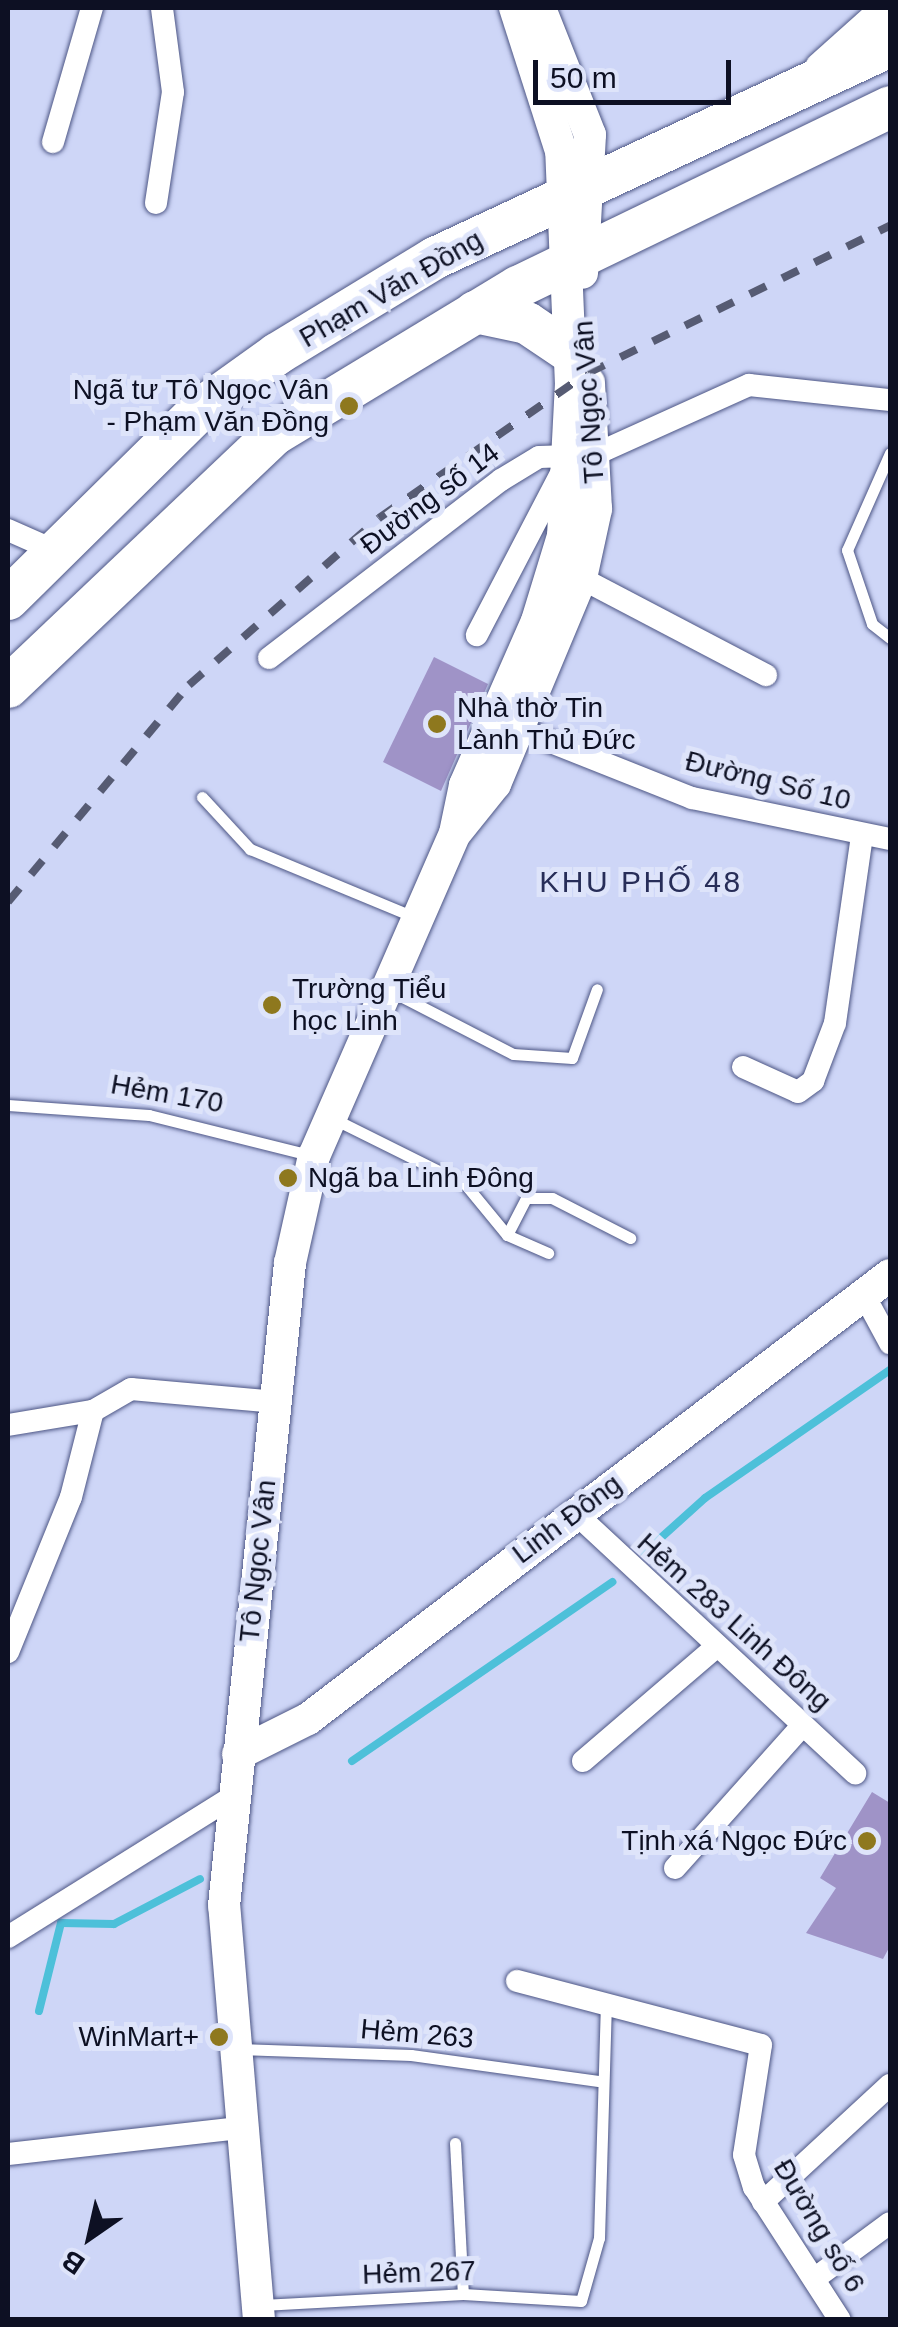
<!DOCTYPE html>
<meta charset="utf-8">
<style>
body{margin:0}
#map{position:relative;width:898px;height:2327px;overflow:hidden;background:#ced6f7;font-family:Helvetica,sans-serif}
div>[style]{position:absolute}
.stream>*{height:8px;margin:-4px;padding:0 4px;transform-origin:4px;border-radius:4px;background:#4dc0d9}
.building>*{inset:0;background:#9f93c7}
.roads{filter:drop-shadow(0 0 2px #4d5685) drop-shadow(0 0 2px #4d5685)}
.lane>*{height:11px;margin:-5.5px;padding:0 5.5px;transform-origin:5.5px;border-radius:5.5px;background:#fff}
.street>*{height:22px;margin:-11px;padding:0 11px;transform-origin:11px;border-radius:11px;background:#fff}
.secondary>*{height:32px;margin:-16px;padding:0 16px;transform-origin:16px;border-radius:16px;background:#fff}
.highway>*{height:42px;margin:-21px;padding:0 21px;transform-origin:21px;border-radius:21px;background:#fff}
.rail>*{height:8px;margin-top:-4px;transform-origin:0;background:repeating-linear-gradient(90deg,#565b73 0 18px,transparent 0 36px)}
.dots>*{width:28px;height:28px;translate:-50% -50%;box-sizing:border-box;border:5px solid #dee4fa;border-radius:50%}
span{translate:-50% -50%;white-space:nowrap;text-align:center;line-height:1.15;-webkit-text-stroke:10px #dee4fa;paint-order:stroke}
.street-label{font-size:28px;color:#0d1023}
.poi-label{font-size:28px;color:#0d1023}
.right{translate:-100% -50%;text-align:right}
.left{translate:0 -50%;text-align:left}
.neighbourhood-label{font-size:30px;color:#272d58;letter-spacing:2.5px}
.frame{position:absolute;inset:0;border:10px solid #0d1023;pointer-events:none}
.north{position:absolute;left:40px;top:2187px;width:100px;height:100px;-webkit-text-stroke:8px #dee4fa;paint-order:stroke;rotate:214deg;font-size:28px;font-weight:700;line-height:40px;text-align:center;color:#0d1023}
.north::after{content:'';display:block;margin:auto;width:35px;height:45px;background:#0d1023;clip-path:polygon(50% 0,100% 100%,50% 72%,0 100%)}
.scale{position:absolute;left:533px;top:60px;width:198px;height:45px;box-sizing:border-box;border:5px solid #0d1023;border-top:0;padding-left:12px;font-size:30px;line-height:35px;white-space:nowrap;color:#0d1023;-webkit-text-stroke:8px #dee4fa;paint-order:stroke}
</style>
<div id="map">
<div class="stream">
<i style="left:644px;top:1553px;width:82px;rotate:-42deg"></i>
<i style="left:705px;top:1498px;width:225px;rotate:-34.7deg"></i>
<i style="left:352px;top:1761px;width:316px;rotate:-34.5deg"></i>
<i style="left:39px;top:2011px;width:91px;rotate:-76deg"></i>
<i style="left:61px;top:1923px;width:53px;rotate:1.1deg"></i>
<i style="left:114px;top:1924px;width:97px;rotate:-27.6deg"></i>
</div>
<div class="building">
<i style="clip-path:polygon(434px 657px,488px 684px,441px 791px,383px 762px)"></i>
<i style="clip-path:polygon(872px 1792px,890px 1803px,890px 1946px,883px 1959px,806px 1933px,836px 1888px,820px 1878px)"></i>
</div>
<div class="roads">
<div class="lane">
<i style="left:890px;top:453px;width:106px;rotate:113.9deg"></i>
<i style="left:847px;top:550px;width:78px;rotate:71.3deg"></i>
<i style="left:872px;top:624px;width:23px;rotate:38deg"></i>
<i style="left:202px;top:797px;width:71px;rotate:47.3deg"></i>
<i style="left:250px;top:849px;width:178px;rotate:22.5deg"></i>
<i style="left:391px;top:991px;width:137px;rotate:27.3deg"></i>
<i style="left:513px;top:1054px;width:59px;rotate:3.9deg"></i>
<i style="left:572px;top:1058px;width:73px;rotate:-70.1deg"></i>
<i style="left:8px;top:1105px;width:141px;rotate:4.1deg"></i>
<i style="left:149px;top:1115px;width:166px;rotate:14deg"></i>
<i style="left:332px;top:1118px;width:148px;rotate:26.4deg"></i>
<i style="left:465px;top:1184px;width:66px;rotate:50.5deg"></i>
<i style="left:507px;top:1235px;width:45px;rotate:23.7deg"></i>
<i style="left:507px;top:1235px;width:42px;rotate:-62.8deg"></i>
<i style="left:526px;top:1198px;width:26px"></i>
<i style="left:552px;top:1198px;width:88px;rotate:27.1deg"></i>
<i style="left:239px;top:2049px;width:172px;rotate:2deg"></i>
<i style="left:411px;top:2055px;width:189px;rotate:7.9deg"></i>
<i style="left:455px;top:2143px;width:151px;rotate:87deg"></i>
<i style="left:262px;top:2305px;width:201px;rotate:-3.1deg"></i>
<i style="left:463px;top:2294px;width:118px;rotate:3.4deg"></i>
<i style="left:581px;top:2301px;width:66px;rotate:-74.1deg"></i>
<i style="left:599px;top:2238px;width:236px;rotate:-88.3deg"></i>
</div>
<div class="street">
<i style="left:53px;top:142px;width:140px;rotate:-73.8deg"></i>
<i style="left:156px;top:203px;width:112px;rotate:-81.3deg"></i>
<i style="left:173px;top:92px;width:85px;rotate:-97.5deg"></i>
<i style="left:596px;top:454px;width:168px;rotate:-24.3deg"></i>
<i style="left:749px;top:385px;width:142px;rotate:6.1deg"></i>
<i style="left:8px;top:530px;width:47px;rotate:23.8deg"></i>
<i style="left:581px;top:578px;width:209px;rotate:27.7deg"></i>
<i style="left:269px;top:658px;width:292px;rotate:-37.5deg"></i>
<i style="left:501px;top:480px;width:44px;rotate:-31.2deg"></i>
<i style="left:539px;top:457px;width:31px;rotate:-2deg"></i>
<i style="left:570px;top:456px;width:202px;rotate:117.5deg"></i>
<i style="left:521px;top:730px;width:184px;rotate:21.7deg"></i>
<i style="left:692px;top:798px;width:202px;rotate:11.7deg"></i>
<i style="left:743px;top:1067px;width:60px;rotate:24.4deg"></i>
<i style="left:798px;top:1092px;width:19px;rotate:-36deg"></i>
<i style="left:813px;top:1081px;width:62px;rotate:-69.2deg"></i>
<i style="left:835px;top:1023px;width:190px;rotate:-81.8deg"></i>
<i style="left:864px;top:1295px;width:55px;rotate:61.6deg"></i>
<i style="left:8px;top:1425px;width:86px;rotate:-9.4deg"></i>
<i style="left:93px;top:1411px;width:44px;rotate:-30.1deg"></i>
<i style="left:131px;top:1389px;width:146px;rotate:5.1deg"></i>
<i style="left:574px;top:1512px;width:384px;rotate:42.9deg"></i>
<i style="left:8px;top:1652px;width:167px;rotate:-67.9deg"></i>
<i style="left:71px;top:1497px;width:89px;rotate:-75.7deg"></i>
<i style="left:583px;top:1761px;width:175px;rotate:-40.6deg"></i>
<i style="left:675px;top:1868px;width:192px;rotate:-48.2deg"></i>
<i style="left:8px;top:1937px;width:266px;rotate:-32deg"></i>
<i style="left:517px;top:1981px;width:252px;rotate:14.7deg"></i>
<i style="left:761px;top:2045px;width:111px;rotate:98.8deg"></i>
<i style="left:744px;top:2155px;width:34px;rotate:73deg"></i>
<i style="left:754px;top:2187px;width:158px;rotate:57.1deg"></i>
<i style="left:8px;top:2154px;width:233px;rotate:-6.4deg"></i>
<i style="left:763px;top:2202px;width:173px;rotate:-42.7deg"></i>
<i style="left:814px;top:2279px;width:94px;rotate:-36.4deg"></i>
</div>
<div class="secondary">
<i style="left:541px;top:11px;width:133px;rotate:68.4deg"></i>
<i style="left:590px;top:135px;width:138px;rotate:93.3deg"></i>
<i style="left:821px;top:68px;width:90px;rotate:-41.8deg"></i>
<i style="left:458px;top:830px;width:59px;rotate:-51.2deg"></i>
<i style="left:495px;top:784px;width:223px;rotate:-67.3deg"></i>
<i style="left:581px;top:578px;width:71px;rotate:-77.7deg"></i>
<i style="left:596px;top:509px;width:127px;rotate:-93.2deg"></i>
<i style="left:238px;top:1754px;width:78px;rotate:-26.6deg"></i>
<i style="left:308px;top:1719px;width:732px;rotate:-37.34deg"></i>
<i style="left:259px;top:2320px;width:415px;rotate:-94.8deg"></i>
<i style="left:224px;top:1906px;width:646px;rotate:-84.14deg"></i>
<i style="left:290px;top:1263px;width:110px;rotate:-77.4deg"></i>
<i style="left:314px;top:1156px;width:352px;rotate:-66.4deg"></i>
<i style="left:455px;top:833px;width:49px;rotate:-78.2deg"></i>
<i style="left:465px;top:785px;width:179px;rotate:-66.3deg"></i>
<i style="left:537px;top:621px;width:89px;rotate:-73deg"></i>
<i style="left:563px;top:536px;width:151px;rotate:-87deg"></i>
<i style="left:571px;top:385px;width:234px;rotate:-92.4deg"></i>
<i style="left:561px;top:151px;width:150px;rotate:-107.8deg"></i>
</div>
<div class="highway">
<i style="left:475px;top:312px;width:53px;rotate:11.9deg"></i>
<i style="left:527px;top:323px;width:48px;rotate:34deg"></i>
<i style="left:8px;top:599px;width:274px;rotate:-44.6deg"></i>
<i style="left:203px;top:407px;width:91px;rotate:-35.6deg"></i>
<i style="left:277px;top:354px;width:185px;rotate:-31.3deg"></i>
<i style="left:435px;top:258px;width:502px;rotate:-24.98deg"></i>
<i style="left:8px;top:687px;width:368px;rotate:-43.5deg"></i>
<i style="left:275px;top:434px;width:284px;rotate:-31.2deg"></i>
<i style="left:518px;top:287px;width:413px;rotate:-25.8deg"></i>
</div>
</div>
<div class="rail">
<i style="left:8px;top:902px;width:283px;rotate:-50.2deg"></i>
<i style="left:189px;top:685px;width:253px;rotate:-41.3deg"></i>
<i style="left:379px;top:518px;width:254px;rotate:-34.8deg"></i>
<i style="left:588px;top:373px;width:336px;rotate:-26deg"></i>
</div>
<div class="dots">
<i style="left:349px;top:406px;background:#8e781e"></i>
<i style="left:437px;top:724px;background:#8e781e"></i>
<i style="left:272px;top:1005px;background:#8e781e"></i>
<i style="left:288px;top:1178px;background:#8e781e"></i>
<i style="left:867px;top:1841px;background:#8e781e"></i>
<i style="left:219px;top:2037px;background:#8e781e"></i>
</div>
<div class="street-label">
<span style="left:391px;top:289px;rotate:-30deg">Phạm Văn Đồng</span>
<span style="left:589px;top:402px;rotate:-94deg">Tô Ngọc Vân</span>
<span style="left:430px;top:499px;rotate:-37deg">Đường số 14</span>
<span style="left:768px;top:781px;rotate:14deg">Đường Số 10</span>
<span style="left:167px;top:1094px;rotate:10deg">Hẻm 170</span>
<span style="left:567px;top:1519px;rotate:-37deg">Linh Đông</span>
<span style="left:258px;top:1561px;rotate:-84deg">Tô Ngọc Vân</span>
<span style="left:734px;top:1622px;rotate:42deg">Hẻm 283 Linh Đông</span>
<span style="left:417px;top:2034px;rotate:5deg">Hẻm 263</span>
<span style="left:819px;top:2226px;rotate:59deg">Đường số 6</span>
<span style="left:419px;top:2273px;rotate:-2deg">Hẻm 267</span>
</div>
<div class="poi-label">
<span class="right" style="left:329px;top:406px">Ngã tư Tô Ngọc Vân<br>- Phạm Văn Đồng</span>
<span class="left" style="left:457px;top:724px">Nhà thờ Tin<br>Lành Thủ Đức</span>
<span class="left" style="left:292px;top:1005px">Trường Tiểu<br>học Linh</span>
<span class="left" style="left:308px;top:1178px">Ngã ba Linh Đông</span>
<span class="right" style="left:847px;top:1841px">Tịnh xá Ngọc Đức</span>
<span class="right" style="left:199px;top:2037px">WinMart+</span>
</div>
<div class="neighbourhood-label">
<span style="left:641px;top:882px">KHU PHỐ 48</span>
</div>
<div class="frame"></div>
<div class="north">B</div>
<div class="scale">50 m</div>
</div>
